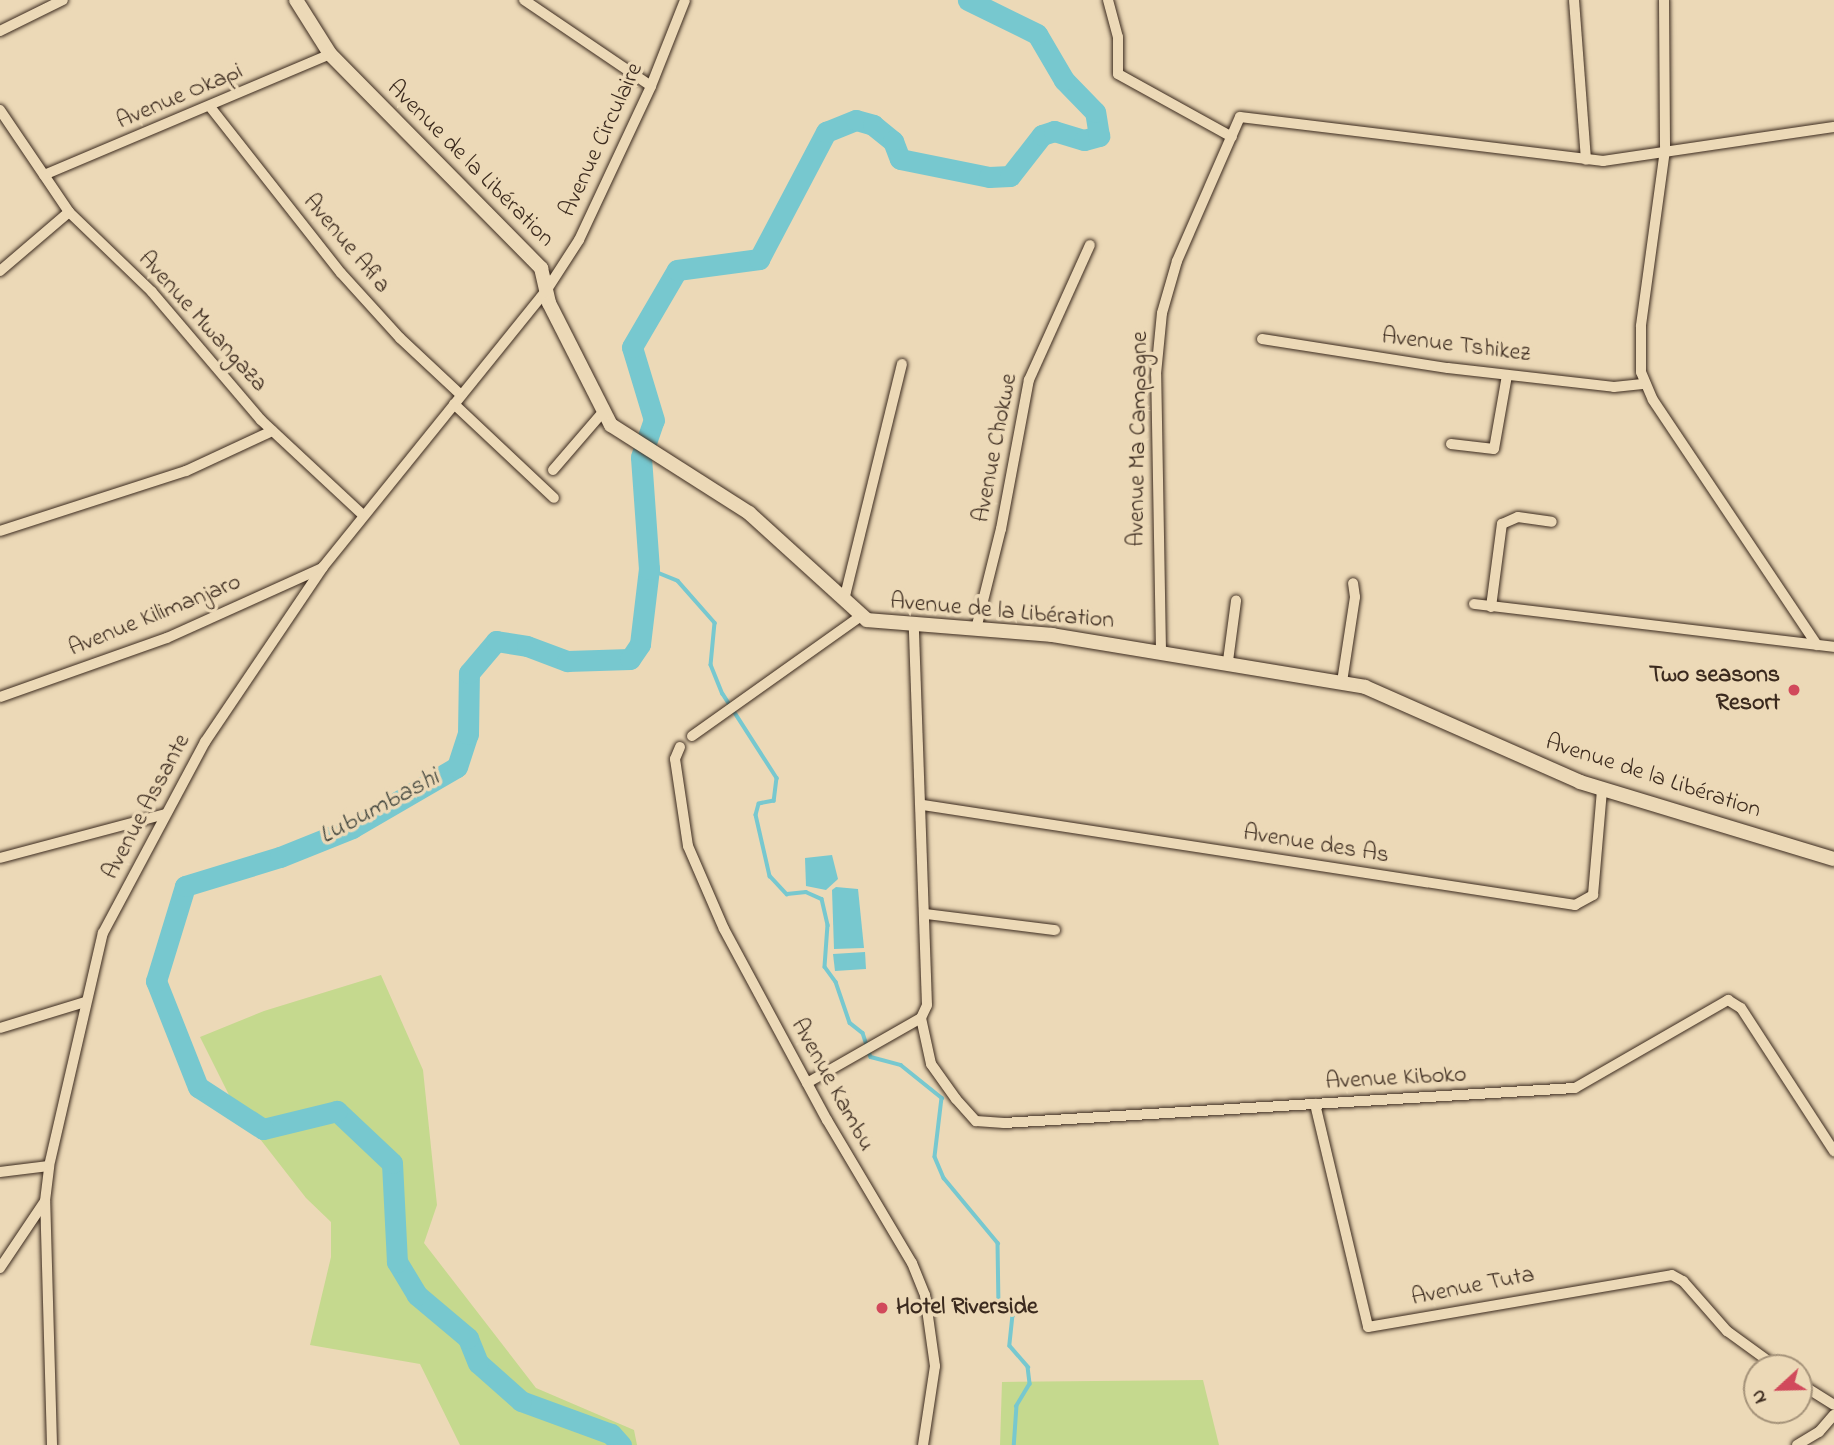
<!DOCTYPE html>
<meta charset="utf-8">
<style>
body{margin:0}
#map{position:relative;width:1834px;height:1445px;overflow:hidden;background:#ecd9b7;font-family:"Indie Flower",sans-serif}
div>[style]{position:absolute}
.green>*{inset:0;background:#c5d98e}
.water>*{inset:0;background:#77c8cf}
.stream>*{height:3.5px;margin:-1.75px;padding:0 1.75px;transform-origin:1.75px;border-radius:1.75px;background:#77c8cf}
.river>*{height:21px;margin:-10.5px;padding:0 10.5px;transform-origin:10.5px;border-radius:10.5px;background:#77c8cf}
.roads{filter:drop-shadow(0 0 2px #3b2a1e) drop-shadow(0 0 2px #3b2a1e)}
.minor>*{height:10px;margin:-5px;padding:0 5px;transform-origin:5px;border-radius:5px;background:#ecd9b7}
.tertiary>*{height:14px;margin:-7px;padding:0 7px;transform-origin:7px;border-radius:7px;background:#ecd9b7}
.dots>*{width:19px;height:19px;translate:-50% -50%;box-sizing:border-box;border:4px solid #ecd9b7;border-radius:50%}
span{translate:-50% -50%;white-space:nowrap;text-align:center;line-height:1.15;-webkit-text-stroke:7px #ecd9b7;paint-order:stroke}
.street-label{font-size:24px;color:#3b2a1e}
.poi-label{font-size:24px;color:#3b2a1e;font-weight:700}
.right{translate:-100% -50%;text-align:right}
.left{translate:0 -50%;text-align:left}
.water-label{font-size:26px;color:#474a41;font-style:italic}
.north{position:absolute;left:1743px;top:1354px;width:70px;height:70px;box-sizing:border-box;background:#ecd9b7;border:2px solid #a5937a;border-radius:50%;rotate:248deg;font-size:19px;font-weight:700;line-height:28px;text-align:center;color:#3b2a1e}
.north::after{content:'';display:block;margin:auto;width:24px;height:32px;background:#d1495b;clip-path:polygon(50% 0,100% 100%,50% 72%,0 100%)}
</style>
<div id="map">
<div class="green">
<i style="clip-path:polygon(381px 975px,423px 1070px,437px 1205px,424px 1243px,536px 1388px,634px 1430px,637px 1445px,460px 1445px,420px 1364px,310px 1345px,331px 1257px,331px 1222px,306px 1198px,235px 1107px,200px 1037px,264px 1011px)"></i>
<i style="clip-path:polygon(1203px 1380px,1219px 1445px,1000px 1445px,1002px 1382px)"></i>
</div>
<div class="water">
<i style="clip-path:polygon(832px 855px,838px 879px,826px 890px,806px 886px,805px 858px)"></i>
<i style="clip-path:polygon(836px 887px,858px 889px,864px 948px,834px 949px,832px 890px)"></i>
<i style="clip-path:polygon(865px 952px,866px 969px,835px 971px,833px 954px)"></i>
</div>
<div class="stream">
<i style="left:649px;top:569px;width:31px;rotate:22deg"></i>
<i style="left:678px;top:581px;width:56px;rotate:48.6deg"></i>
<i style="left:715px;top:623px;width:42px;rotate:95.4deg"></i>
<i style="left:711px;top:665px;width:31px;rotate:68deg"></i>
<i style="left:723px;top:694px;width:100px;rotate:57.3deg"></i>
<i style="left:777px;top:778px;width:23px;rotate:97deg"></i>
<i style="left:774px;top:801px;width:15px;rotate:169deg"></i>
<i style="left:759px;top:804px;width:11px;rotate:105deg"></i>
<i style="left:756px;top:815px;width:63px;rotate:77.1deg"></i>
<i style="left:770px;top:876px;width:25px;rotate:47deg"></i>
<i style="left:787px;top:894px;width:19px;rotate:-6deg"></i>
<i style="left:806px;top:892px;width:17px;rotate:24deg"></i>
<i style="left:822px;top:899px;width:27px;rotate:77deg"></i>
<i style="left:828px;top:925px;width:42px;rotate:94.1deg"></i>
<i style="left:825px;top:967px;width:19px;rotate:54deg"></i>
<i style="left:836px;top:982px;width:43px;rotate:71.1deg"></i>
<i style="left:850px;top:1023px;width:16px;rotate:38deg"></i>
<i style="left:863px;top:1033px;width:25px;rotate:72deg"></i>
<i style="left:871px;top:1057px;width:31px;rotate:15deg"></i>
<i style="left:901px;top:1065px;width:53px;rotate:38.8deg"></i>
<i style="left:942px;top:1098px;width:59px;rotate:96.8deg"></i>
<i style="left:935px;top:1157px;width:23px;rotate:67deg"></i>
<i style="left:944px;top:1178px;width:85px;rotate:50.3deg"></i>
<i style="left:998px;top:1243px;width:63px;rotate:89.1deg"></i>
<i style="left:999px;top:1306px;width:17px;rotate:33deg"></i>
<i style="left:1013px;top:1315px;width:31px;rotate:96deg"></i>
<i style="left:1010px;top:1346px;width:28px;rotate:49deg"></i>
<i style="left:1028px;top:1367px;width:17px;rotate:83deg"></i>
<i style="left:1030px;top:1384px;width:26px;rotate:121deg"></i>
<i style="left:1017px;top:1406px;width:39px;rotate:94deg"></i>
</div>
<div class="river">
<i style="left:621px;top:1445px;width:15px;rotate:-132deg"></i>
<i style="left:611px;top:1434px;width:96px;rotate:-159.9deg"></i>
<i style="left:521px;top:1401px;width:57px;rotate:-138.5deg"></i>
<i style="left:478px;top:1363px;width:27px;rotate:-112deg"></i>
<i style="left:468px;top:1338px;width:67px;rotate:-139.9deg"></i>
<i style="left:417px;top:1295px;width:39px;rotate:-121deg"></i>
<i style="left:397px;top:1262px;width:99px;rotate:-92.9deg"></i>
<i style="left:392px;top:1163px;width:76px;rotate:-136.6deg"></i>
<i style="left:337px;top:1111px;width:76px;rotate:166.3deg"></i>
<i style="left:263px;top:1129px;width:77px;rotate:-147.1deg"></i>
<i style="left:198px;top:1087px;width:114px;rotate:-111.6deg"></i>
<i style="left:156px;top:981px;width:99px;rotate:-73deg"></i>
<i style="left:185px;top:886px;width:99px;rotate:-17deg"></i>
<i style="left:280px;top:857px;width:78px;rotate:-21.9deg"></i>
<i style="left:352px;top:828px;width:121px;rotate:-30.2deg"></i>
<i style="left:457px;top:767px;width:35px;rotate:-72deg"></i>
<i style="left:468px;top:734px;width:61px;rotate:-89.1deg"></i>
<i style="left:469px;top:673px;width:42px;rotate:-49.8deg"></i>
<i style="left:496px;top:641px;width:31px;rotate:9deg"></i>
<i style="left:527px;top:646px;width:43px;rotate:20.6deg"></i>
<i style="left:567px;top:661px;width:63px;rotate:-1.8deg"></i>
<i style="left:630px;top:659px;width:18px;rotate:-56deg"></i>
<i style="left:640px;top:644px;width:76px;rotate:-83.2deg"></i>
<i style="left:649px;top:569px;width:112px;rotate:-94.1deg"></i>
<i style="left:641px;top:457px;width:39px;rotate:-71deg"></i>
<i style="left:654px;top:420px;width:76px;rotate:-106.8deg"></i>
<i style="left:632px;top:347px;width:89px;rotate:-59.7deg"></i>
<i style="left:677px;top:270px;width:83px;rotate:-7.6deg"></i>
<i style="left:759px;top:259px;width:144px;rotate:-62.2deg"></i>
<i style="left:826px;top:132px;width:32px;rotate:-22deg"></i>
<i style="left:856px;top:120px;width:18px;rotate:16deg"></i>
<i style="left:873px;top:125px;width:26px;rotate:39deg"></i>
<i style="left:893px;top:141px;width:19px;rotate:69deg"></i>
<i style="left:900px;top:159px;width:91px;rotate:11.4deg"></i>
<i style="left:989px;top:177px;width:21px;rotate:-3deg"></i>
<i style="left:1010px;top:176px;width:52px;rotate:-52deg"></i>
<i style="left:1042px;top:135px;width:13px;rotate:-18deg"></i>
<i style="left:1054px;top:131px;width:31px;rotate:17deg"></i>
<i style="left:1084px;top:140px;width:16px;rotate:-15deg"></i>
<i style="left:1099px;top:136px;width:24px;rotate:-99deg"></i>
<i style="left:1095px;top:112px;width:45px;rotate:-134.1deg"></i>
<i style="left:1064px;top:80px;width:53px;rotate:-120.4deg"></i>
<i style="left:1037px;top:34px;width:77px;rotate:-153.8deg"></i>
</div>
<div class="roads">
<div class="minor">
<i style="left:524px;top:0;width:153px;rotate:34.1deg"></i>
<i style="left:1108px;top:0;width:38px;rotate:75deg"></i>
<i style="left:1118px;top:37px;width:37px;rotate:90deg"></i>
<i style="left:1118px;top:74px;width:130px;rotate:28.9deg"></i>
<i style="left:1574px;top:0;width:160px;rotate:85.7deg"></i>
<i style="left:1664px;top:0;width:150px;rotate:89.6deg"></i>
<i style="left:1665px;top:150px;width:178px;rotate:97.8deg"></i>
<i style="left:1641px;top:326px;width:46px;rotate:90deg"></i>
<i style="left:1641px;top:372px;width:30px;rotate:67deg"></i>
<i style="left:1653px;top:400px;width:295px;rotate:56.2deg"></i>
<i style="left:0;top:31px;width:70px;rotate:-26.2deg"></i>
<i style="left:211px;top:108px;width:210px;rotate:51.8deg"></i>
<i style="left:341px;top:273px;width:88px;rotate:47.8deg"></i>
<i style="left:400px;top:338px;width:83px;rotate:43.1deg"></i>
<i style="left:0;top:110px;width:123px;rotate:55.9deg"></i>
<i style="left:69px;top:212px;width:115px;rotate:43.9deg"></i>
<i style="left:152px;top:292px;width:168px;rotate:49.6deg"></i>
<i style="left:261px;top:420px;width:139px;rotate:43deg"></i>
<i style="left:44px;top:175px;width:311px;rotate:-22.9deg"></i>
<i style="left:0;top:271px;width:91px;rotate:-40.5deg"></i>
<i style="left:1262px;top:339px;width:188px;rotate:8.9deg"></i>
<i style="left:1448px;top:368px;width:167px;rotate:6.5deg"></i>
<i style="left:1614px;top:387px;width:31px;rotate:-6deg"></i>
<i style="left:454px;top:404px;width:137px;rotate:43.2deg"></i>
<i style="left:1451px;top:444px;width:43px;rotate:6.6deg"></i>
<i style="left:1494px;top:449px;width:75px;rotate:-80deg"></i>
<i style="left:553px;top:470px;width:75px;rotate:-49.3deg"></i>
<i style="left:0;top:531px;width:195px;rotate:-17.9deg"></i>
<i style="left:186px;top:471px;width:95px;rotate:-24.9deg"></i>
<i style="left:844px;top:600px;width:243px;rotate:-76.2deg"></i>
<i style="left:1474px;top:604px;width:363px;rotate:6.8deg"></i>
<i style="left:1491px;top:607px;width:84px;rotate:-82.5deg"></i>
<i style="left:1502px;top:524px;width:17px;rotate:-24deg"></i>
<i style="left:1518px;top:517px;width:34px;rotate:8deg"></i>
<i style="left:976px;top:629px;width:103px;rotate:-76deg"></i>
<i style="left:1001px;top:529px;width:152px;rotate:-79.4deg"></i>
<i style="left:1029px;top:380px;width:148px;rotate:-65.7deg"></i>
<i style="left:1161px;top:651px;width:277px;rotate:-91deg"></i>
<i style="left:1156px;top:374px;width:61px;rotate:-84.4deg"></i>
<i style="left:1162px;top:313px;width:54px;rotate:-73.9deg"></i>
<i style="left:1177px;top:261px;width:157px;rotate:-66.4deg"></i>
<i style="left:1240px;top:117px;width:366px;rotate:6.9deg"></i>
<i style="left:1603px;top:161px;width:233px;rotate:-8.4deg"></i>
<i style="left:1228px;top:661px;width:61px;rotate:-82.4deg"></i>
<i style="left:1342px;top:682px;width:86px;rotate:-81.3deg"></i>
<i style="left:1355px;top:597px;width:14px;rotate:-98deg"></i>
<i style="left:0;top:697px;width:177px;rotate:-19.5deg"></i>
<i style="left:167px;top:638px;width:170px;rotate:-24.3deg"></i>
<i style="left:692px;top:736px;width:207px;rotate:-35.4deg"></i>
<i style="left:680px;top:747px;width:13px;rotate:113deg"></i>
<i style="left:675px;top:759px;width:88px;rotate:81.5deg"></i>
<i style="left:688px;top:846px;width:90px;rotate:66.6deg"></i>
<i style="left:724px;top:929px;width:217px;rotate:61.7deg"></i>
<i style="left:827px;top:1120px;width:166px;rotate:59.3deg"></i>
<i style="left:912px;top:1263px;width:35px;rotate:68deg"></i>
<i style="left:925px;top:1295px;width:72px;rotate:82deg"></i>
<i style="left:935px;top:1366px;width:80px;rotate:98.6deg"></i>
<i style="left:923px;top:805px;width:660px;rotate:8.72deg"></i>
<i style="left:1575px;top:905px;width:21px;rotate:-29deg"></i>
<i style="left:1593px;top:895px;width:106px;rotate:-85.1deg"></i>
<i style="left:0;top:858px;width:171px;rotate:-14.9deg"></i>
<i style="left:926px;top:914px;width:130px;rotate:7.1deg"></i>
<i style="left:921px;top:1018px;width:47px;rotate:77.7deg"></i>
<i style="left:931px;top:1064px;width:43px;rotate:54.5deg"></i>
<i style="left:956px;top:1099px;width:30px;rotate:48deg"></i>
<i style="left:976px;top:1121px;width:28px;rotate:4deg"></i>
<i style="left:1004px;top:1123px;width:572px;rotate:-3.51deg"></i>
<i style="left:1575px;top:1088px;width:177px;rotate:-29.9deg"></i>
<i style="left:1728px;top:1000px;width:15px;rotate:32deg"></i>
<i style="left:1741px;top:1008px;width:171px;rotate:57deg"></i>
<i style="left:0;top:1028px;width:89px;rotate:-17deg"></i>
<i style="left:807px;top:1083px;width:131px;rotate:-29.7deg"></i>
<i style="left:921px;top:1018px;width:14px;rotate:-65deg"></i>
<i style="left:927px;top:1005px;width:379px;rotate:-92deg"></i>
<i style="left:1315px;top:1104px;width:229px;rotate:76.6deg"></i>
<i style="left:1368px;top:1327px;width:308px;rotate:-9.7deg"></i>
<i style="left:1672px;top:1275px;width:13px;rotate:29deg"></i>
<i style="left:1683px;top:1281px;width:67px;rotate:48.7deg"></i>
<i style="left:1727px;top:1331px;width:63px;rotate:36deg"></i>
<i style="left:0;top:1172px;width:49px;rotate:-7deg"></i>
<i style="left:0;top:1268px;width:81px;rotate:-56.1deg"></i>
<i style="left:1799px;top:1383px;width:41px;rotate:32.2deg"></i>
<i style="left:52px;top:1445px;width:244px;rotate:-91.6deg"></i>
<i style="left:45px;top:1201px;width:35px;rotate:-83deg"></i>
<i style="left:49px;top:1166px;width:239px;rotate:-77deg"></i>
<i style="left:103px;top:933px;width:217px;rotate:-61.9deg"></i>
<i style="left:205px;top:742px;width:211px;rotate:-56deg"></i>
<i style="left:323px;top:567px;width:355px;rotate:-51.1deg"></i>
<i style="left:546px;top:291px;width:61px;rotate:-57.1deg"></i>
<i style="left:579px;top:240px;width:170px;rotate:-64.9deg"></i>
<i style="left:651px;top:86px;width:92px;rotate:-68.4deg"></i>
<i style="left:1797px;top:1445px;width:26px;rotate:-31deg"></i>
<i style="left:1819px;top:1432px;width:23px;rotate:-49deg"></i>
</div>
<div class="tertiary">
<i style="left:296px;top:0;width:64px;rotate:57.8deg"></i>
<i style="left:330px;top:54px;width:301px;rotate:45.4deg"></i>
<i style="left:541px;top:268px;width:36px;rotate:77deg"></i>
<i style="left:549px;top:303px;width:137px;rotate:63.1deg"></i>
<i style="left:611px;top:425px;width:164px;rotate:32.5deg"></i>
<i style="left:749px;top:513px;width:159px;rotate:42.2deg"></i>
<i style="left:867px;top:620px;width:186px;rotate:4.6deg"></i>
<i style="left:1052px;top:635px;width:317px;rotate:9.4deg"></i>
<i style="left:1365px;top:687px;width:235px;rotate:23.8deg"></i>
<i style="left:1580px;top:782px;width:265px;rotate:16.9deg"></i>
</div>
</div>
<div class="dots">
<i style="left:1794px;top:690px;background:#d1495b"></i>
<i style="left:882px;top:1308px;background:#d1495b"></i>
</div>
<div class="street-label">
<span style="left:180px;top:97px;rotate:-23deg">Avenue Okapi</span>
<span style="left:602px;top:140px;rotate:-65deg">Avenue Circulaire</span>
<span style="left:470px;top:164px;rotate:45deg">Avenue de la Libération</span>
<span style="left:346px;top:244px;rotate:50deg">Avenue Afia</span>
<span style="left:202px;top:322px;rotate:48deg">Avenue Mwangaza</span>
<span style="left:1456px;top:346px;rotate:7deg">Avenue Tshikez</span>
<span style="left:1139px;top:439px;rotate:-89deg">Avenue Ma Campagne</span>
<span style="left:996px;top:448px;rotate:-79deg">Avenue Chokwe</span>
<span style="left:1002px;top:612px;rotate:5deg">Avenue de la Libération</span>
<span style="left:155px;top:616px;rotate:-22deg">Avenue Kilimanjaro</span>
<span style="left:1653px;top:777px;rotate:18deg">Avenue de la Libération</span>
<span style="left:147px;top:807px;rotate:-62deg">Avenue Assante</span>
<span style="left:1316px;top:845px;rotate:9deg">Avenue des As</span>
<span style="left:1396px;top:1079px;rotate:-3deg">Avenue Kiboko</span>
<span style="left:832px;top:1085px;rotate:61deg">Avenue Kambu</span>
<span style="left:1473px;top:1287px;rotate:-11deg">Avenue Tuta</span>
</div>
<div class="poi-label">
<span class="right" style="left:1780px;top:690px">Two seasons<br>Resort</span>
<span class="left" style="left:896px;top:1308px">Hotel Riverside</span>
</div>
<div class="water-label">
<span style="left:380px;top:808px;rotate:-28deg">Lubumbashi</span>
</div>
<div class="north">N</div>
</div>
